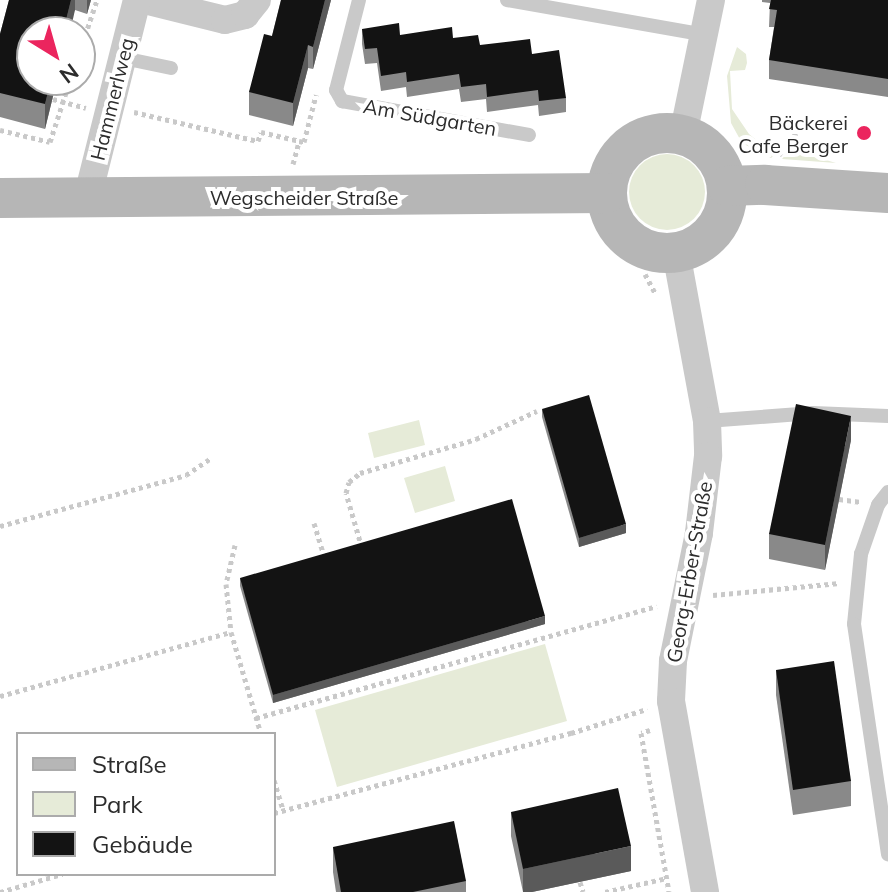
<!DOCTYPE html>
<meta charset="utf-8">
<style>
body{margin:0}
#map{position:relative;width:888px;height:892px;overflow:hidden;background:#fff;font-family:Mulish,sans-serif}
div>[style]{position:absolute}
.green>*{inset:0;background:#e6ebd8}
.round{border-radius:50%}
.path>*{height:5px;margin-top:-2.5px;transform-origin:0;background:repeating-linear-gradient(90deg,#c9c9c9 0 4px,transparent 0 8px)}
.lane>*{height:14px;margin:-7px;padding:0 7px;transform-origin:7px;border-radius:7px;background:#c9c9c9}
.street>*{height:28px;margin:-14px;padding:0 14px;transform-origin:14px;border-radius:14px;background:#c9c9c9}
.secondary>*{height:40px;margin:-20px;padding:0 20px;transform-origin:20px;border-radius:20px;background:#b6b6b6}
.secondary>.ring{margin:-20px;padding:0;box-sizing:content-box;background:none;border:40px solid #b6b6b6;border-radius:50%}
.wall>*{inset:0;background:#898989}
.shaded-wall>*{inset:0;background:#5a5a5a}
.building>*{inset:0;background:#131313}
.dots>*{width:22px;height:22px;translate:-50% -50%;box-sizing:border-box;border:4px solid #fff;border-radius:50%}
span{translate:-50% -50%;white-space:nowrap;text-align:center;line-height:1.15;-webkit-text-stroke:8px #fff;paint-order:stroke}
.street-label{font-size:20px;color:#2c2c2c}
.poi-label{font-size:20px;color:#2c2c2c}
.right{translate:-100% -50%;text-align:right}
.legend{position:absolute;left:16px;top:732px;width:260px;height:144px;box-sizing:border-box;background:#fff;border:2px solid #ababab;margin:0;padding:10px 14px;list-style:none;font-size:24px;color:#2c2c2c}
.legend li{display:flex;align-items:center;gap:16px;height:40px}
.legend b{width:40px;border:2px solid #ababab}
.north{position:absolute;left:16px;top:16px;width:80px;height:80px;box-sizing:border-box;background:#fff;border:2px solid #ababab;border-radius:50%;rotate:143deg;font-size:22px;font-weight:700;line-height:32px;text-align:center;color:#2c2c2c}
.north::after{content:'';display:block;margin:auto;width:28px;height:36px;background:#eb255e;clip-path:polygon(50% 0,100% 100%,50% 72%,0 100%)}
</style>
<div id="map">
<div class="green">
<i style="clip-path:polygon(737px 47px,746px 54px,747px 63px,745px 70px,730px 71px,732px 109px,749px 134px,774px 155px,771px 158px,742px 143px,731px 123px,727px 76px)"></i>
<i style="clip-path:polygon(794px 145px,809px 155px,836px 163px,782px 159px)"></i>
<i class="round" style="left:629px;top:154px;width:76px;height:76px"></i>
<i style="clip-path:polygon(419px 420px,425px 445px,374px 458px,368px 433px)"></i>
<i style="clip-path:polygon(445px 466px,455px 501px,415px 513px,404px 478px)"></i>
<i style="clip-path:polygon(545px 644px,567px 721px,337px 787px,315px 710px)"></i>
</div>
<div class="path">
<i style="left:80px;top:51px;width:54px;rotate:-71.6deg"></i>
<i style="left:53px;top:99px;width:34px;rotate:15deg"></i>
<i style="left:134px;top:112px;width:127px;rotate:13.2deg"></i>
<i style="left:258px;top:141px;width:9px;rotate:-72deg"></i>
<i style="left:261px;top:132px;width:39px;rotate:13deg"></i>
<i style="left:0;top:130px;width:51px;rotate:13.5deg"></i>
<i style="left:50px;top:142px;width:65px;rotate:-72.1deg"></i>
<i style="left:779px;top:155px;width:28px;rotate:-52deg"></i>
<i style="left:293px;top:164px;width:24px;rotate:-75deg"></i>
<i style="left:299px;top:141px;width:5px;rotate:11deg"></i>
<i style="left:304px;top:142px;width:49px;rotate:-75.7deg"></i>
<i style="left:645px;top:274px;width:21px;rotate:62deg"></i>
<i style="left:839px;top:499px;width:22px;rotate:8deg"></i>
<i style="left:314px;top:523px;width:37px;rotate:73deg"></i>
<i style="left:0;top:526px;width:193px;rotate:-15.3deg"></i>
<i style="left:186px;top:475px;width:29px;rotate:-34deg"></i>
<i style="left:235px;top:545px;width:40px;rotate:103deg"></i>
<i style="left:226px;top:584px;width:48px;rotate:84.1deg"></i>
<i style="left:231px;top:632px;width:106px;rotate:73.6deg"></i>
<i style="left:362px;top:548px;width:57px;rotate:-106.2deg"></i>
<i style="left:346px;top:493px;width:11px;rotate:-75deg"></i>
<i style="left:349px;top:482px;width:14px;rotate:-39deg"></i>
<i style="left:360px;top:473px;width:121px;rotate:-16.3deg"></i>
<i style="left:476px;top:439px;width:67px;rotate:-24.7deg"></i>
<i style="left:713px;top:595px;width:127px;rotate:-5.4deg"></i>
<i style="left:0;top:696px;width:240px;rotate:-15.5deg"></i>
<i style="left:256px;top:718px;width:416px;rotate:-15.6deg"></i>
<i style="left:650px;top:730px;width:9px;rotate:162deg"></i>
<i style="left:641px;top:733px;width:161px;rotate:80deg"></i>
<i style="left:274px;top:780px;width:31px;rotate:73deg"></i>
<i style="left:274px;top:813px;width:308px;rotate:-15.1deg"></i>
<i style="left:571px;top:733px;width:80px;rotate:-17.5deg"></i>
<i style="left:580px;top:882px;width:10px;rotate:73deg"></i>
<i style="left:0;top:892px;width:65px;rotate:-16.2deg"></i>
<i style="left:605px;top:892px;width:64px;rotate:-12.7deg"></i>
</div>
<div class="lane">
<i style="left:359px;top:0;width:93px;rotate:104.3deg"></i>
<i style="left:336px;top:90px;width:13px;rotate:61deg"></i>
<i style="left:342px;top:101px;width:190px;rotate:10.3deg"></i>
<i style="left:507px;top:0;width:201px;rotate:10deg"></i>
<i style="left:123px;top:58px;width:49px;rotate:11.8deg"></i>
<i style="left:707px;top:421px;width:106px;rotate:-4.3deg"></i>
<i style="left:813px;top:413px;width:75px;rotate:2.3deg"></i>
<i style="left:888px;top:492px;width:16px;rotate:128deg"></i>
<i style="left:878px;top:505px;width:52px;rotate:109.1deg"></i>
<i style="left:861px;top:554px;width:70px;rotate:95.7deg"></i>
<i style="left:854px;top:624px;width:233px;rotate:81.6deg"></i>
</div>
<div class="street">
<i style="left:144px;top:0;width:83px;rotate:13.9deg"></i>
<i style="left:225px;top:20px;width:21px;rotate:-14deg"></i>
<i style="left:245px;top:15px;width:19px;rotate:-51deg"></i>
<i style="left:683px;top:135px;width:138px;rotate:-78.3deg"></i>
<i style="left:87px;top:199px;width:205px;rotate:-75.9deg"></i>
<i style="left:676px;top:252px;width:172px;rotate:79.6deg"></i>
<i style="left:707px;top:421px;width:35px;rotate:88deg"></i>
<i style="left:708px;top:456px;width:78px;rotate:96.7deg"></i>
<i style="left:699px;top:533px;width:131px;rotate:101.5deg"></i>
<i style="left:673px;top:661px;width:40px;rotate:92.9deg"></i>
<i style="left:671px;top:701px;width:194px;rotate:79.9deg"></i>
</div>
<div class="secondary">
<i class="ring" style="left:607px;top:133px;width:80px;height:80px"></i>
<i style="left:727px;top:186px;width:38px;rotate:-2deg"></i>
<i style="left:765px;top:185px;width:123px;rotate:3.7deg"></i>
<i style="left:0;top:198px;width:607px;rotate:-0.47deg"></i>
</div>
<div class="wall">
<i style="clip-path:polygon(9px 0,91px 0,87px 14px,75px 10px,32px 80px,57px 80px,45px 129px,0 117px,0 34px)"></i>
<i style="clip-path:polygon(281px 0,331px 0,313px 69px,308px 68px,293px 126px,249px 115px,249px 92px,272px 36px)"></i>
<i style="clip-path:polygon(762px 0,888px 0,888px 97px,769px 79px,769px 60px,774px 27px,769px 27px,770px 3px,762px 2px)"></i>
<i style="clip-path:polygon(362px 29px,400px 35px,453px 38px,480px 45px,532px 54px,566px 98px,566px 112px,539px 116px,538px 105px,487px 112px,486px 99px,461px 102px,459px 89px,407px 97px,406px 87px,381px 91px,377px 63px,365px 64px,362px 44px)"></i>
<i style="clip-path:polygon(542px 409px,626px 533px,579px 547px,542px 417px)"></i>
<i style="clip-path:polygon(851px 440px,825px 570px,769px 559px,769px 534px)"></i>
<i style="clip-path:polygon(240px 578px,545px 624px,273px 703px,240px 586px)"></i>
<i style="clip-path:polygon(776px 670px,851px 781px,851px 806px,793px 815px,776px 695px)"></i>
<i style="clip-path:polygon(511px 812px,631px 871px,532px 892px,523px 892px,511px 836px)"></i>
<i style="clip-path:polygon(333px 847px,466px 881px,466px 892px,336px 892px,333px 872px)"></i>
</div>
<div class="shaded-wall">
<i style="clip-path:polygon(71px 0,75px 0,75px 10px,70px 32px,63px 32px)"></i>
<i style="clip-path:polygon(87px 0,91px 0,87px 14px)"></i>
<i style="clip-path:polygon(325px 0,331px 0,313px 69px,313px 47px)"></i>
<i style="clip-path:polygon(308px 45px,308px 68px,293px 126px,293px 103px)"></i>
<i style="clip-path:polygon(51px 80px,57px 80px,45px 129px,45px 104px)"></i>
<i style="clip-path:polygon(851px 416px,851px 440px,825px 570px,825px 545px)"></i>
<i style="clip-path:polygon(626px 524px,626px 533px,579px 547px,579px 538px)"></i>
<i style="clip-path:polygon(545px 616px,545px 624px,273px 703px,273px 695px)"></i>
<i style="clip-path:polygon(631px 846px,631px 871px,532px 892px,523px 892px,523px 869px)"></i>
</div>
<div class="building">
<i style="clip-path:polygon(9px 0,71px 0,63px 32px,32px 32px,32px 80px,51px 80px,45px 104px,0 93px,0 34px)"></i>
<i style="clip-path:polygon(281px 0,325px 0,313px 47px,308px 45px,293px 103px,249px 92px,264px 34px,272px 36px)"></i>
<i style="clip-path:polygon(771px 0,888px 0,888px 79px,769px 60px,777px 10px,769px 9px)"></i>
<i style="clip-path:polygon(399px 23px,400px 35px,452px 27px,453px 38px,478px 35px,480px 45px,530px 39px,532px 54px,559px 50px,566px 98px,539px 101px,538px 90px,487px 97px,486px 84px,461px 87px,459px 74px,407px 82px,406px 72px,381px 76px,377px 48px,365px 49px,362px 29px)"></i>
<i style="clip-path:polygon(589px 395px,626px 524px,579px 538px,542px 409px)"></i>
<i style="clip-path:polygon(796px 404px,851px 416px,825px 545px,769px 534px)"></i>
<i style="clip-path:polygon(512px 499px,545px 616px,273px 695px,240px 578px)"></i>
<i style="clip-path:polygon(834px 661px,851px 781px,793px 790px,776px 670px)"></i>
<i style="clip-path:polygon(618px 788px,631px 846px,523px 869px,511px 812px)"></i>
<i style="clip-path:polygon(454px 821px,466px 881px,413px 892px,341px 892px,333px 847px)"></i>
</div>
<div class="dots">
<i style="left:864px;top:133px;background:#eb255e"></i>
</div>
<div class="street-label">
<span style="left:112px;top:99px;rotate:-76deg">Hammerlweg</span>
<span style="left:430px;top:117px;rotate:10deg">Am Südgarten</span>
<span style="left:304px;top:197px">Wegscheider Straße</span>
<span style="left:689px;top:572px;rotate:-80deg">Georg-Erber-Straße</span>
</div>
<div class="poi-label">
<span class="right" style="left:848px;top:134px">Bäckerei<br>Cafe Berger</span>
</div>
<ul class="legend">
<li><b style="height:10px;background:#b6b6b6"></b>Straße</li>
<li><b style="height:22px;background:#e6ebd8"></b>Park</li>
<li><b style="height:22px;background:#131313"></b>Gebäude</li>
</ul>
<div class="north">N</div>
</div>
